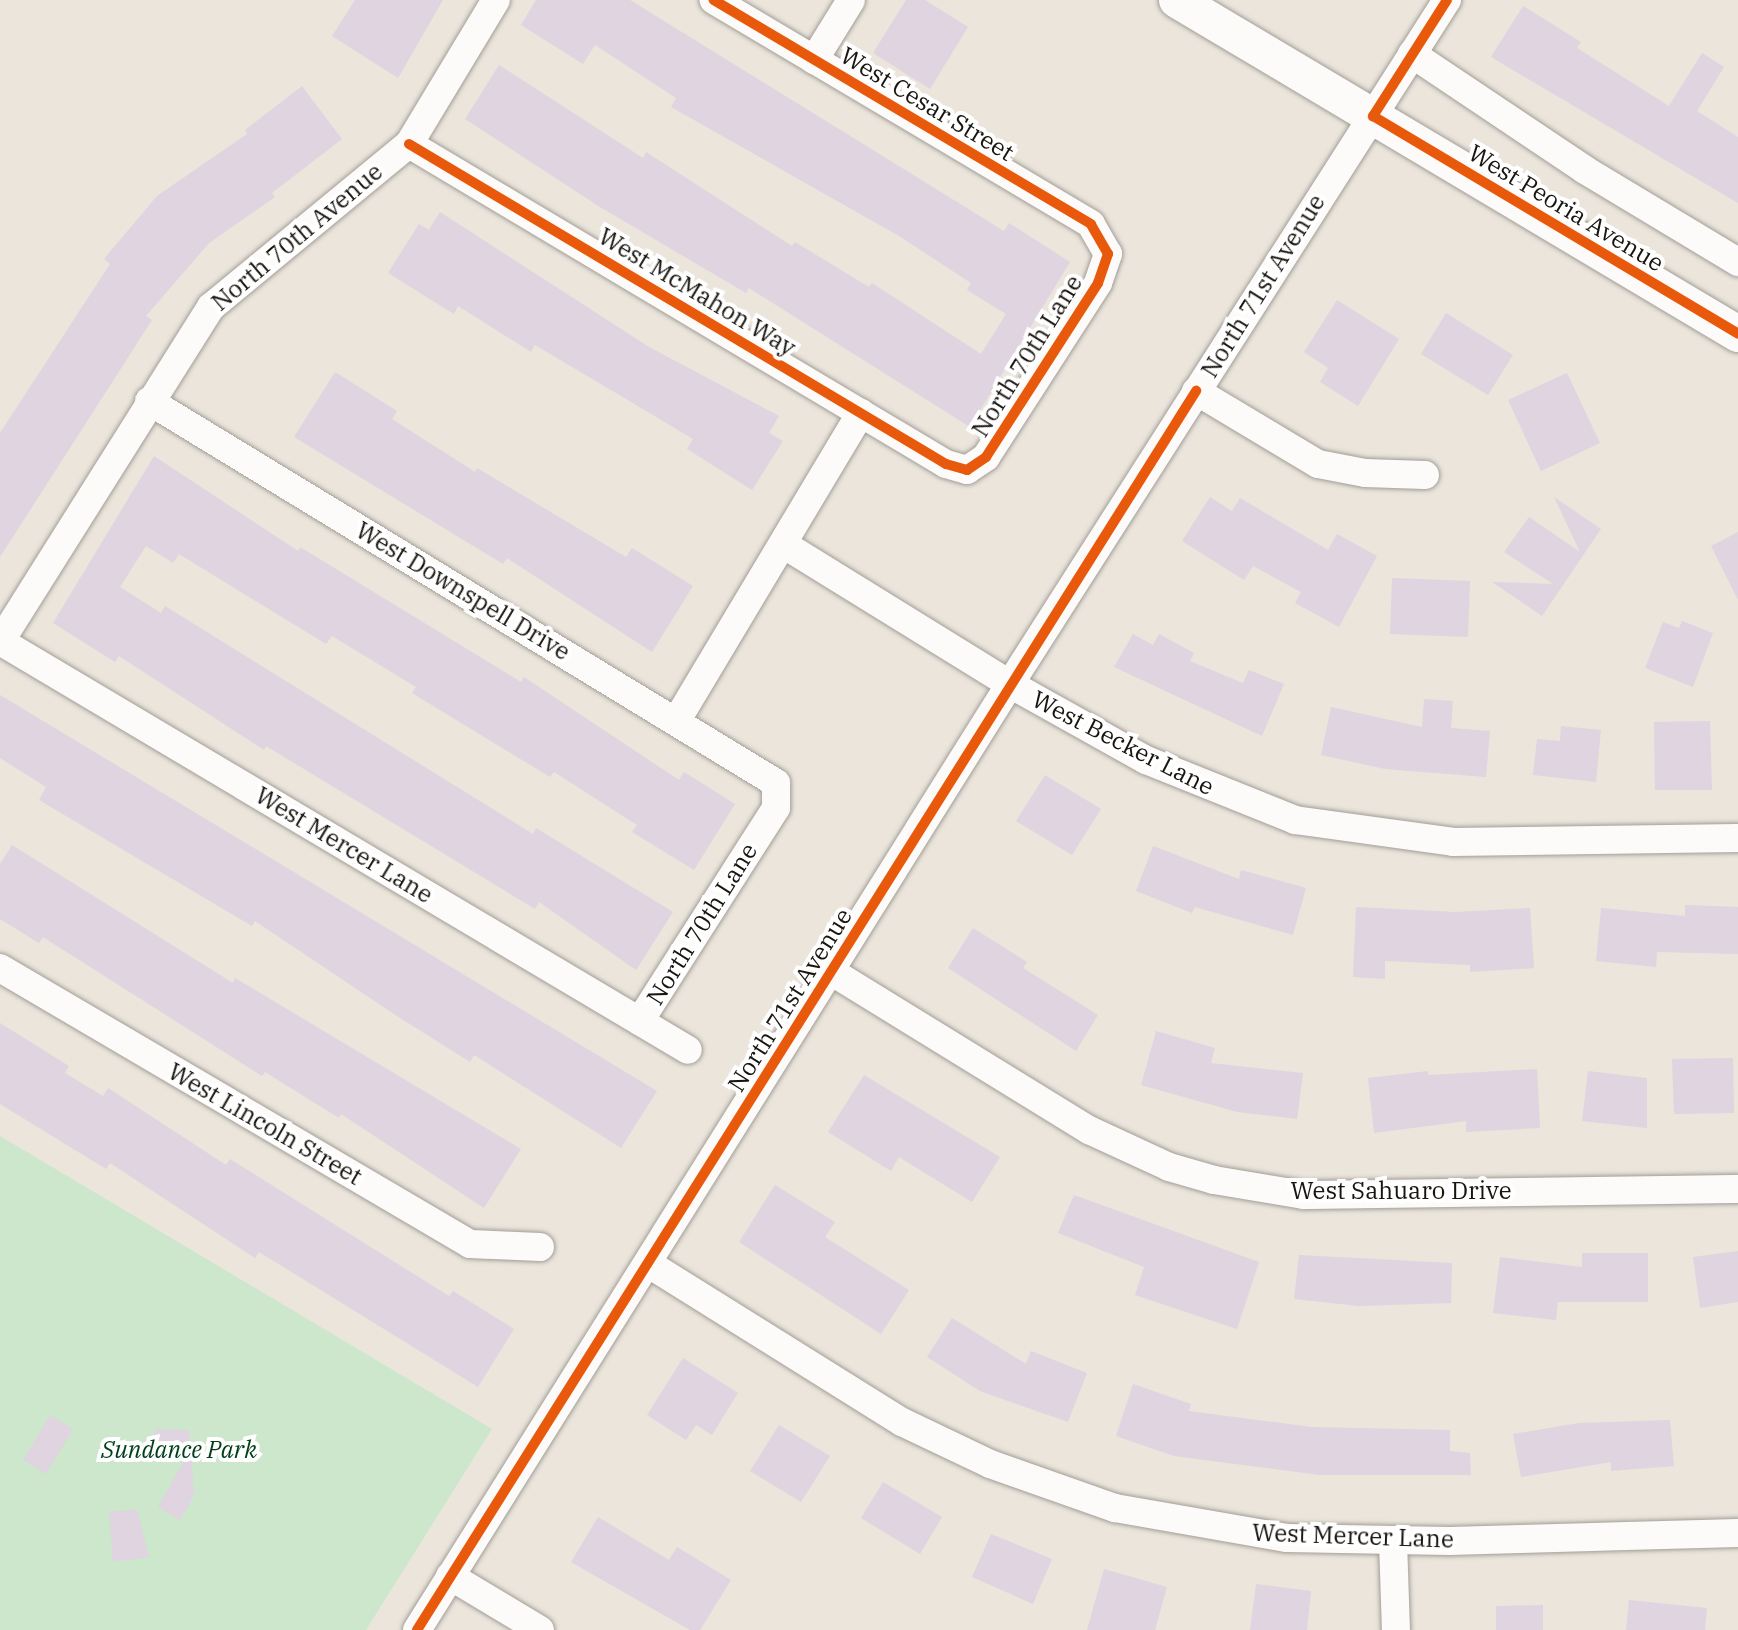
<!DOCTYPE html>
<style>
body{margin:0}
#map{position:relative;width:1738px;height:1630px;overflow:hidden;background:#ebe5dc;font-family:"IBM Plex Serif",serif}
div>[style]{position:absolute}
.green>*{inset:0;background:#cce7cc}
.building>*{inset:0;background:#dfd4df}
.roads{filter:drop-shadow(0 0 2px #a29e97) drop-shadow(0 0 2px #a29e97)}
.minor>*{height:28px;margin:-14px;padding:0 14px;transform-origin:14px;border-radius:14px;background:#fcfbfa}
.major>*{height:36px;margin:-18px;padding:0 18px;transform-origin:18px;border-radius:18px;background:#fcfbfa}
.cycleway>*{height:10px;margin:-5px;padding:0 5px;transform-origin:5px;border-radius:5px;background:#e8590c}
span{translate:-50% -50%;white-space:nowrap;text-align:center;line-height:1.15;-webkit-text-stroke:8px #fff;paint-order:stroke}
.street-label{font-size:24px;color:#18150f}
.park-label{font-size:24px;color:#003e1a;font-style:italic}
</style>
<div id="map">
<div class="green">
<i style="clip-path:polygon(0 1136px,492px 1429px,366px 1630px,0 1630px)"></i>
</div>
<div class="building">
<i style="clip-path:polygon(355px 0,443px 0,398px 78px,332px 36px)"></i>
<i style="clip-path:polygon(536px 0,630px 0,1004px 231px,1009px 223px,1070px 262px,970px 427px,749px 288px,746px 293px,600px 207px,465px 119px,499px 65px,643px 158px,646px 152px,792px 246px,795px 242px,869px 287px,872px 283px,981px 354px,1006px 314px,967px 290px,971px 283px,899px 236px,671px 107px,676px 98px,595px 45px,583px 64px,521px 25px)"></i>
<i style="clip-path:polygon(906px 0,925px 0,968px 27px,930px 89px,873px 53px)"></i>
<i style="clip-path:polygon(1523px 6px,1581px 42px,1577px 48px,1669px 106px,1702px 53px,1724px 67px,1697px 111px,1738px 137px,1738px 203px,1491px 57px)"></i>
<i style="clip-path:polygon(302px 86px,342px 139px,272px 193px,275px 197px,209px 243px,146px 316px,152px 320px,0 557px,0 433px,110px 264px,104px 259px,157px 196px,247px 134px,245px 130px)"></i>
<i style="clip-path:polygon(440px 212px,649px 347px,779px 416px,769px 433px,783px 441px,752px 490px,687px 449px,693px 439px,611px 390px,535px 345px,531px 352px,458px 306px,454px 314px,388px 273px,419px 224px,429px 230px)"></i>
<i style="clip-path:polygon(1337px 300px,1399px 339px,1358px 406px,1320px 382px,1328px 368px,1304px 352px)"></i>
<i style="clip-path:polygon(1446px 313px,1513px 355px,1488px 395px,1421px 354px)"></i>
<i style="clip-path:polygon(335px 372px,397px 411px,392px 419px,475px 472px,477px 468px,626px 557px,632px 548px,693px 586px,652px 652px,507px 558px,503px 564px,294px 437px)"></i>
<i style="clip-path:polygon(1567px 373px,1600px 443px,1541px 471px,1508px 400px)"></i>
<i style="clip-path:polygon(154px 456px,298px 551px,300px 547px,521px 682px,524px 677px,679px 780px,684px 772px,735px 804px,694px 870px,632px 832px,637px 825px,554px 772px,550px 777px,412px 693px,416px 687px,332px 636px,326px 644px,179px 554px,173px 563px,146px 546px,120px 587px,161px 613px,165px 606px,533px 834px,536px 828px,673px 912px,636px 970px,539px 902px,535px 909px,266px 746px,264px 750px,119px 656px,115px 662px,53px 623px)"></i>
<i style="clip-path:polygon(1210px 497px,1232px 511px,1240px 498px,1328px 550px,1337px 534px,1377px 556px,1339px 627px,1295px 603px,1301px 592px,1253px 566px,1244px 580px,1182px 541px)"></i>
<i style="clip-path:polygon(1554px 497px,1601px 529px,1542px 616px,1492px 582px,1553px 584px,1504px 552px,1529px 517px,1580px 552px)"></i>
<i style="clip-path:polygon(1738px 532px,1738px 600px,1711px 546px)"></i>
<i style="clip-path:polygon(1392px 578px,1470px 581px,1468px 637px,1390px 634px)"></i>
<i style="clip-path:polygon(1682px 621px,1713px 633px,1693px 687px,1645px 668px,1663px 622px,1679px 628px)"></i>
<i style="clip-path:polygon(1133px 634px,1153px 645px,1159px 634px,1194px 653px,1190px 661px,1243px 683px,1249px 670px,1284px 684px,1262px 736px,1114px 667px)"></i>
<i style="clip-path:polygon(0 695px,657px 1091px,621px 1148px,474px 1055px,470px 1062px,397px 1016px,255px 921px,252px 926px,39px 800px,46px 787px,0 758px)"></i>
<i style="clip-path:polygon(1424px 699px,1453px 701px,1451px 728px,1490px 731px,1486px 777px,1385px 769px,1321px 755px,1331px 707px,1422px 727px)"></i>
<i style="clip-path:polygon(1710px 721px,1712px 790px,1655px 790px,1654px 722px)"></i>
<i style="clip-path:polygon(1561px 726px,1601px 730px,1596px 782px,1533px 775px,1537px 739px,1560px 741px)"></i>
<i style="clip-path:polygon(1045px 775px,1101px 809px,1072px 855px,1016px 821px)"></i>
<i style="clip-path:polygon(12px 845px,233px 983px,235px 978px,521px 1149px,484px 1208px,341px 1114px,339px 1118px,265px 1072px,262px 1076px,43px 937px,39px 943px,0 919px,0 864px)"></i>
<i style="clip-path:polygon(1153px 846px,1239px 879px,1241px 870px,1306px 888px,1293px 935px,1195px 907px,1192px 913px,1136px 891px)"></i>
<i style="clip-path:polygon(1685px 905px,1738px 907px,1738px 954px,1657px 952px,1656px 967px,1596px 961px,1601px 908px,1685px 916px)"></i>
<i style="clip-path:polygon(1356px 907px,1455px 912px,1530px 908px,1534px 968px,1470px 972px,1470px 965px,1385px 961px,1385px 979px,1353px 977px)"></i>
<i style="clip-path:polygon(973px 928px,1027px 962px,1023px 968px,1098px 1015px,1076px 1051px,948px 968px)"></i>
<i style="clip-path:polygon(0 1023px,69px 1066px,65px 1073px,103px 1096px,108px 1088px,226px 1165px,230px 1159px,449px 1296px,453px 1291px,514px 1329px,478px 1387px,259px 1252px,255px 1258px,110px 1163px,106px 1169px,0 1104px)"></i>
<i style="clip-path:polygon(1156px 1031px,1215px 1048px,1211px 1063px,1303px 1073px,1297px 1119px,1237px 1112px,1141px 1085px)"></i>
<i style="clip-path:polygon(1733px 1058px,1734px 1113px,1674px 1114px,1672px 1059px)"></i>
<i style="clip-path:polygon(1537px 1069px,1540px 1128px,1466px 1132px,1466px 1121px,1374px 1133px,1368px 1078px,1428px 1071px,1428px 1075px)"></i>
<i style="clip-path:polygon(1588px 1071px,1647px 1078px,1647px 1128px,1582px 1121px)"></i>
<i style="clip-path:polygon(864px 1075px,1000px 1157px,972px 1202px,899px 1157px,891px 1171px,828px 1132px)"></i>
<i style="clip-path:polygon(775px 1185px,835px 1222px,825px 1237px,909px 1290px,881px 1334px,739px 1242px)"></i>
<i style="clip-path:polygon(1074px 1195px,1259px 1262px,1237px 1329px,1135px 1295px,1144px 1267px,1058px 1233px)"></i>
<i style="clip-path:polygon(1738px 1251px,1738px 1302px,1700px 1308px,1693px 1257px)"></i>
<i style="clip-path:polygon(1582px 1253px,1648px 1253px,1648px 1302px,1558px 1302px,1556px 1320px,1493px 1313px,1500px 1257px,1582px 1267px)"></i>
<i style="clip-path:polygon(1299px 1255px,1452px 1263px,1451px 1303px,1359px 1306px,1294px 1299px)"></i>
<i style="clip-path:polygon(952px 1318px,1026px 1364px,1031px 1351px,1087px 1373px,1068px 1422px,980px 1391px,927px 1357px)"></i>
<i style="clip-path:polygon(683px 1358px,738px 1393px,712px 1435px,696px 1425px,686px 1440px,647px 1415px)"></i>
<i style="clip-path:polygon(1133px 1384px,1191px 1404px,1189px 1411px,1311px 1427px,1450px 1430px,1450px 1451px,1470px 1453px,1471px 1475px,1320px 1475px,1174px 1456px,1116px 1436px)"></i>
<i style="clip-path:polygon(50px 1415px,73px 1429px,46px 1474px,23px 1460px)"></i>
<i style="clip-path:polygon(1670px 1420px,1674px 1466px,1611px 1471px,1611px 1462px,1521px 1477px,1513px 1434px,1579px 1423px)"></i>
<i style="clip-path:polygon(779px 1425px,830px 1456px,801px 1502px,750px 1471px)"></i>
<i style="clip-path:polygon(155px 1429px,189px 1430px,194px 1496px,180px 1520px,158px 1507px,185px 1459px,150px 1460px)"></i>
<i style="clip-path:polygon(883px 1482px,942px 1517px,920px 1554px,861px 1518px)"></i>
<i style="clip-path:polygon(137px 1509px,149px 1557px,113px 1562px,109px 1512px)"></i>
<i style="clip-path:polygon(598px 1517px,669px 1560px,677px 1547px,731px 1580px,700px 1630px,690px 1630px,571px 1562px)"></i>
<i style="clip-path:polygon(991px 1534px,1052px 1559px,1033px 1604px,972px 1577px)"></i>
<i style="clip-path:polygon(1104px 1569px,1167px 1587px,1155px 1630px,1087px 1630px)"></i>
<i style="clip-path:polygon(1256px 1584px,1311px 1591px,1307px 1630px,1250px 1630px)"></i>
<i style="clip-path:polygon(1629px 1600px,1707px 1608px,1705px 1630px,1626px 1630px)"></i>
<i style="clip-path:polygon(1543px 1605px,1543px 1630px,1496px 1630px,1496px 1606px)"></i>
</div>
<div class="roads">
<div class="minor">
<i style="left:1412px;top:54px;width:208px;rotate:33.8deg"></i>
<i style="left:1585px;top:170px;width:179px;rotate:31deg"></i>
<i style="left:814px;top:60px;width:70px;rotate:-58.3deg"></i>
<i style="left:409px;top:144px;width:625px;rotate:30.79deg"></i>
<i style="left:946px;top:464px;width:22px;rotate:16deg"></i>
<i style="left:967px;top:470px;width:23px;rotate:-34deg"></i>
<i style="left:986px;top:457px;width:207px;rotate:-57.2deg"></i>
<i style="left:1098px;top:283px;width:31px;rotate:-71deg"></i>
<i style="left:1108px;top:254px;width:34px;rotate:-120deg"></i>
<i style="left:1091px;top:224px;width:439px;rotate:-149.3deg"></i>
<i style="left:1196px;top:391px;width:142px;rotate:30.9deg"></i>
<i style="left:1318px;top:464px;width:48px;rotate:10.8deg"></i>
<i style="left:1365px;top:473px;width:60px;rotate:1.9deg"></i>
<i style="left:149px;top:401px;width:734px;rotate:31.35deg"></i>
<i style="left:776px;top:783px;width:25px;rotate:90deg"></i>
<i style="left:776px;top:808px;width:253px;rotate:122.6deg"></i>
<i style="left:783px;top:544px;width:267px;rotate:31.7deg"></i>
<i style="left:1010px;top:684px;width:156px;rotate:29.2deg"></i>
<i style="left:1146px;top:760px;width:161px;rotate:21.9deg"></i>
<i style="left:1295px;top:820px;width:160px;rotate:7.9deg"></i>
<i style="left:1453px;top:842px;width:285px;rotate:-0.8deg"></i>
<i style="left:0;top:641px;width:800px;rotate:30.73deg"></i>
<i style="left:0;top:642px;width:396px;rotate:-57.8deg"></i>
<i style="left:211px;top:307px;width:256px;rotate:-39.5deg"></i>
<i style="left:409px;top:144px;width:168px;rotate:-58.9deg"></i>
<i style="left:677px;top:720px;width:358px;rotate:-59.1deg"></i>
<i style="left:0;top:968px;width:545px;rotate:30.42deg"></i>
<i style="left:470px;top:1244px;width:70px;rotate:2.5deg"></i>
<i style="left:832px;top:972px;width:302px;rotate:31.6deg"></i>
<i style="left:1089px;top:1130px;width:88px;rotate:24.8deg"></i>
<i style="left:1169px;top:1167px;width:47px;rotate:16.1deg"></i>
<i style="left:1214px;top:1180px;width:91px;rotate:9.5deg"></i>
<i style="left:1304px;top:1195px;width:434px;rotate:-0.8deg"></i>
<i style="left:649px;top:1264px;width:298px;rotate:32deg"></i>
<i style="left:902px;top:1422px;width:98px;rotate:25.5deg"></i>
<i style="left:990px;top:1464px;width:133px;rotate:19.4deg"></i>
<i style="left:1115px;top:1508px;width:175px;rotate:9.9deg"></i>
<i style="left:1287px;top:1538px;width:162px;rotate:1.1deg"></i>
<i style="left:1449px;top:1541px;width:289px;rotate:-1.6deg"></i>
<i style="left:1393px;top:1541px;width:89px;rotate:88.1deg"></i>
<i style="left:450px;top:1576px;width:105px;rotate:31deg"></i>
<i style="left:417px;top:1630px;width:1116px;rotate:-57.92deg"></i>
<i style="left:1010px;top:684px;width:812px;rotate:-57.43deg"></i>
</div>
<div class="major">
<i style="left:1177px;top:0;width:653px;rotate:30.77deg"></i>
</div>
</div>
<div class="cycleway">
<i style="left:1447px;top:0;width:138px;rotate:122.5deg"></i>
<i style="left:1373px;top:116px;width:425px;rotate:30.8deg"></i>
<i style="left:409px;top:144px;width:625px;rotate:30.79deg"></i>
<i style="left:946px;top:464px;width:22px;rotate:16deg"></i>
<i style="left:967px;top:470px;width:23px;rotate:-34deg"></i>
<i style="left:986px;top:457px;width:207px;rotate:-57.2deg"></i>
<i style="left:1098px;top:283px;width:31px;rotate:-71deg"></i>
<i style="left:1108px;top:254px;width:34px;rotate:-120deg"></i>
<i style="left:1091px;top:224px;width:439px;rotate:-149.3deg"></i>
<i style="left:417px;top:1630px;width:1464px;rotate:-57.84deg"></i>
</div>
<div class="street-label">
<span style="left:927px;top:104px;rotate:31deg">West Cesar Street</span>
<span style="left:1566px;top:208px;rotate:31deg">West Peoria Avenue</span>
<span style="left:297px;top:237px;rotate:-40deg">North 70th Avenue</span>
<span style="left:1263px;top:286px;rotate:-58deg">North 71st Avenue</span>
<span style="left:697px;top:292px;rotate:31deg">West McMahon Way</span>
<span style="left:1027px;top:356px;rotate:-58deg">North 70th Lane</span>
<span style="left:463px;top:591px;rotate:31deg">West Downspell Drive</span>
<span style="left:1123px;top:743px;rotate:27deg">West Becker Lane</span>
<span style="left:344px;top:845px;rotate:31deg">West Mercer Lane</span>
<span style="left:702px;top:924px;rotate:-58deg">North 70th Lane</span>
<span style="left:790px;top:1000px;rotate:-58deg">North 71st Avenue</span>
<span style="left:265px;top:1124px;rotate:30deg">West Lincoln Street</span>
<span style="left:1401px;top:1191px">West Sahuaro Drive</span>
<span style="left:1353px;top:1536px;rotate:2deg">West Mercer Lane</span>
</div>
<div class="park-label">
<span style="left:179px;top:1450px">Sundance Park</span>
</div>
</div>
